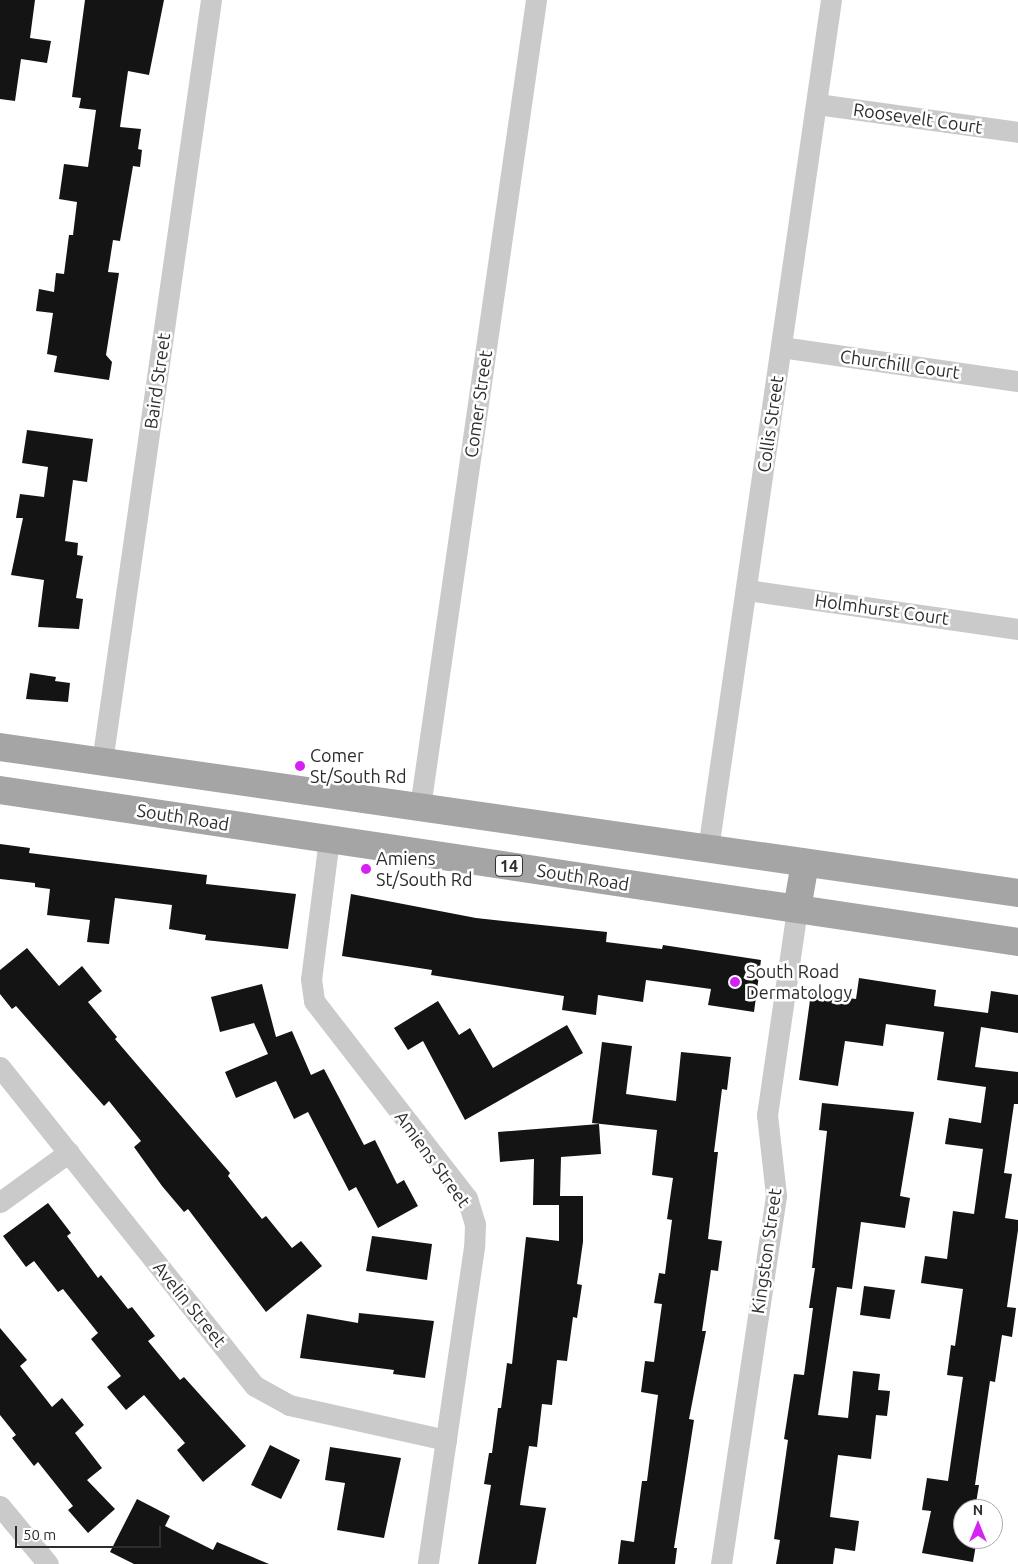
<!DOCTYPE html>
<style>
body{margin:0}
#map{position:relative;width:1018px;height:1564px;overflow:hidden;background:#fff;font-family:Ubuntu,sans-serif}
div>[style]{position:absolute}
.building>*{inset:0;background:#141414}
.minor>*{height:21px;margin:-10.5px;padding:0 10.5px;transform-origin:10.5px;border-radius:10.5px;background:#cacaca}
.major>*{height:28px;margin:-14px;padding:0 14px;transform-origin:14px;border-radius:14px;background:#a5a5a5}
.dots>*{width:14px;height:14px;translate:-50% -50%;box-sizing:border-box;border:2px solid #fff;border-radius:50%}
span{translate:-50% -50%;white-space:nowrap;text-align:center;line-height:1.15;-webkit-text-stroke:5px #fff;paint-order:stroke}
.shield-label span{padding:1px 4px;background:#fff;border:1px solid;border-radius:4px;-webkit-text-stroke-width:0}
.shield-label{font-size:16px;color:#2d2d2d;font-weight:700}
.street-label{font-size:18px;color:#2d2d2d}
.poi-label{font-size:18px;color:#2d2d2d}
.left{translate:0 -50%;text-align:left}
.north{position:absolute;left:953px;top:1499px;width:50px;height:50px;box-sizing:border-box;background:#fff;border:1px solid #ababab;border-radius:50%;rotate:0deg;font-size:14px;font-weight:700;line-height:20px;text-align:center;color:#2d2d2d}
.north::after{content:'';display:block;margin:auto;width:18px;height:22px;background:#d521f3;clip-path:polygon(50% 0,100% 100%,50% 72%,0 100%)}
.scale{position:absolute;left:15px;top:1526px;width:146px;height:22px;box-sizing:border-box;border:2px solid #2d2d2d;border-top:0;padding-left:6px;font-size:15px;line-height:18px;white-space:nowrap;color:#2d2d2d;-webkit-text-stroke:4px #fff;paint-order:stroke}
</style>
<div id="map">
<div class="building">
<i style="clip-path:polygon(0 0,35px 0,30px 38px,51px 41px,47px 63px,21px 59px,15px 101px,0 99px)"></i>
<i style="clip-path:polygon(85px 0,164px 0,149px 75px,128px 71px,120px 127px,141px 129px,138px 149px,142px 150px,140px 167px,133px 166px,120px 241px,113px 240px,108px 272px,119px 273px,106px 355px,112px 362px,109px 380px,54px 372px,57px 356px,47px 354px,53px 313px,36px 311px,39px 289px,54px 292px,56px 273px,64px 274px,69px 235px,73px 235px,77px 202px,59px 199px,64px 164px,88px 167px,96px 110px,79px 108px,81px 98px,72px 97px)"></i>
<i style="clip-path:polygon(27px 430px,93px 439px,87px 482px,73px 480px,65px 541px,78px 543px,77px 555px,83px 556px,76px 598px,83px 599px,79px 629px,38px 627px,44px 580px,11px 575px,23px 518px,16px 518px,20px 494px,44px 497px,48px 467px,22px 463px)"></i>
<i style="clip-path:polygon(30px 673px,56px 677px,55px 681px,70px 683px,68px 702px,26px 699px)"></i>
<i style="clip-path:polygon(0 844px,30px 848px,29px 853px,207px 875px,206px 884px,296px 894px,288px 949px,205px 940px,206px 935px,169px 929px,172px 905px,115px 898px,109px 944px,87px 942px,90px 920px,47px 915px,50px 889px,35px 887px,35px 883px,0 879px)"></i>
<i style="clip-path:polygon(351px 894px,476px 918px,607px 932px,606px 942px,662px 949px,663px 945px,761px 960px,754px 1012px,708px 1005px,711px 989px,646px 980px,643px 1002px,598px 995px,596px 1015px,562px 1010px,564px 996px,431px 975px,432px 970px,342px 956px)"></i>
<i style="clip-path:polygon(27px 948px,59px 986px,82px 966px,102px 991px,88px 1002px,117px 1037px,115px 1039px,230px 1173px,228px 1176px,262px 1219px,266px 1216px,292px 1248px,301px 1241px,322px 1266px,266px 1312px,188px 1209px,184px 1212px,162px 1186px,134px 1147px,141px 1141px,109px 1101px,104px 1106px,16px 1006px,12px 1009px,0 994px,0 970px)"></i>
<i style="clip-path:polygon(859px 978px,936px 990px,934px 1006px,988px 1013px,991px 991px,1018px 995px,1018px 1033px,981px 1027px,975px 1067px,1018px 1072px,1018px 1104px,1014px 1104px,1004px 1173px,1012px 1174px,1005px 1218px,1018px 1220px,1018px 1230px,1007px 1307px,1016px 1308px,1012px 1337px,1002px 1335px,995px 1382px,990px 1381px,975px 1485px,979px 1485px,975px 1509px,963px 1509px,963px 1539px,977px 1539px,973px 1562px,922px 1553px,931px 1511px,922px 1510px,927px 1478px,948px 1481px,963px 1377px,947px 1375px,951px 1345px,955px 1346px,963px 1289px,921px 1283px,925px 1256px,947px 1259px,953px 1211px,974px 1214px,983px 1149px,945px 1144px,949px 1118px,981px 1123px,986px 1087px,937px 1080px,944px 1032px,886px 1024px,883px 1046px,845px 1041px,838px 1086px,799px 1080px,811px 993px,856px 999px)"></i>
<i style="clip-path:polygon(262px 984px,276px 1037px,292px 1031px,311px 1075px,324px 1069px,364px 1145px,375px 1140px,397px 1184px,404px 1180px,418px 1206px,378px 1228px,356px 1187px,349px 1191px,308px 1112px,294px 1119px,276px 1081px,236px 1098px,225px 1072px,268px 1054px,254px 1023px,220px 1032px,211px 997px)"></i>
<i style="clip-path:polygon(438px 1001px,459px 1035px,470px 1028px,493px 1068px,567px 1025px,583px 1053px,465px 1120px,423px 1041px,408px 1050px,394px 1028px)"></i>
<i style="clip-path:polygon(602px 1042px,632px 1046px,626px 1094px,676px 1101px,681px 1052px,731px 1057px,727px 1090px,722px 1089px,714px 1152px,718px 1152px,708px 1239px,722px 1241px,718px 1271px,711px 1270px,702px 1331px,706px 1331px,689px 1419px,694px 1420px,674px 1548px,677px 1548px,675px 1564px,618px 1564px,621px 1540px,634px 1542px,642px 1481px,647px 1481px,658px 1395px,641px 1392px,645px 1361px,654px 1362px,662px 1304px,654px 1303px,659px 1273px,665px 1274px,672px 1220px,667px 1219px,673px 1178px,652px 1175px,657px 1130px,592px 1123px)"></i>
<i style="clip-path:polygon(822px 1103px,914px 1112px,900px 1196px,910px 1198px,905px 1228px,861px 1222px,852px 1289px,837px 1287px,818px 1415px,848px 1418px,853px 1371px,880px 1374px,878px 1390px,890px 1391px,887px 1416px,876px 1415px,871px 1459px,838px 1455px,830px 1517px,859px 1521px,855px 1551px,835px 1548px,833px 1564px,776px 1564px,780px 1540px,774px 1539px,788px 1440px,784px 1439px,794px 1374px,804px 1375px,813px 1308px,809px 1308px,815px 1268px,812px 1268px,827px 1131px,819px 1130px)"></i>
<i style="clip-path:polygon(599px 1124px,601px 1154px,561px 1157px,560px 1196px,583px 1196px,583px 1242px,577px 1284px,582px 1285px,577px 1318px,573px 1317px,567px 1361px,557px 1360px,552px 1405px,542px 1404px,537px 1447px,529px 1446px,520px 1505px,546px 1508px,536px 1564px,478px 1564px,491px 1485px,484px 1484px,489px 1453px,492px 1453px,498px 1408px,501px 1408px,507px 1363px,512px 1364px,526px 1237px,559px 1241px,559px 1205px,533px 1205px,534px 1159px,500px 1162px,498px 1132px)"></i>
<i style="clip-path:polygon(48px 1203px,71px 1233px,67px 1236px,98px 1278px,101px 1275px,128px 1309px,132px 1307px,155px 1336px,148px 1341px,180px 1380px,184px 1377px,246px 1446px,203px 1482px,177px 1450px,185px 1443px,144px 1395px,126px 1410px,107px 1387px,121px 1376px,91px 1339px,98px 1333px,63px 1289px,58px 1292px,34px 1261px,26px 1267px,3px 1236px)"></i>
<i style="clip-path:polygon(372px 1236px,432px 1244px,427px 1280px,366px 1271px)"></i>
<i style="clip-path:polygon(864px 1286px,895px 1290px,890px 1319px,860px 1315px)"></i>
<i style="clip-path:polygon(359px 1313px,434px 1321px,425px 1378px,393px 1374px,394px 1370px,300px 1358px,307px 1314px,358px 1323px)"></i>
<i style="clip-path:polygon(0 1328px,27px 1360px,20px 1366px,52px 1407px,62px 1398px,84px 1425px,75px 1433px,102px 1468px,87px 1480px,115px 1509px,88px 1533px,68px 1510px,73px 1506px,38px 1462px,34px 1466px,12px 1438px,16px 1435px,0 1415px)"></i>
<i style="clip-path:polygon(270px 1445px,300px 1460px,281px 1499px,251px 1485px)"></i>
<i style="clip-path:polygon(330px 1447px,401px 1458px,384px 1538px,337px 1530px,345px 1483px,325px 1480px)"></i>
<i style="clip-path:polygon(137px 1499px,170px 1516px,165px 1526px,213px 1550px,217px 1542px,269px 1564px,134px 1564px,110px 1552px)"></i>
</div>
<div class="minor">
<i style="left:817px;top:104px;width:203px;rotate:7.9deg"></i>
<i style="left:781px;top:347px;width:239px;rotate:8.2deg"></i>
<i style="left:747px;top:590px;width:274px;rotate:8.2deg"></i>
<i style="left:102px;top:762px;width:770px;rotate:-81.86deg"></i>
<i style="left:420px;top:807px;width:815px;rotate:-81.82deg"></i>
<i style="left:329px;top:839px;width:141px;rotate:97.3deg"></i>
<i style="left:311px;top:979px;width:22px;rotate:82deg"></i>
<i style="left:314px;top:1001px;width:249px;rotate:52.2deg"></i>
<i style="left:467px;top:1198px;width:27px;rotate:73deg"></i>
<i style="left:475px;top:1224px;width:23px;rotate:92deg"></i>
<i style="left:474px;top:1247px;width:320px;rotate:98.3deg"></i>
<i style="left:708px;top:849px;width:858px;rotate:-81.76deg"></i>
<i style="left:0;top:1067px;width:408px;rotate:51.4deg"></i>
<i style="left:255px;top:1386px;width:39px;rotate:29deg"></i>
<i style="left:289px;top:1405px;width:161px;rotate:12.6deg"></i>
<i style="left:0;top:1202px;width:85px;rotate:-35.9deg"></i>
<i style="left:0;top:1506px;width:75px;rotate:50.4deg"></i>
<i style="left:721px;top:1564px;width:373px;rotate:-81.5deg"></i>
<i style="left:776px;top:1195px;width:81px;rotate:-96.4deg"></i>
<i style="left:767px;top:1115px;width:208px;rotate:-81.7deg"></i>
</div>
<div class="major">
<i style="left:0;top:747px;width:1028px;rotate:8.16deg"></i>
<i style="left:0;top:790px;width:1029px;rotate:8.49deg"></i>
<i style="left:797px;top:909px;width:47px;rotate:-80.1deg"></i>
</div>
<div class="dots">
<i style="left:300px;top:766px;background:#d521f3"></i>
<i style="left:366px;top:869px;background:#d521f3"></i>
<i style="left:735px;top:982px;background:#d521f3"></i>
</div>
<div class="shield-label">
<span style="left:509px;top:866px">14</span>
</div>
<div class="street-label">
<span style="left:918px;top:118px;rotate:8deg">Roosevelt Court</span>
<span style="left:900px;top:364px;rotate:8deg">Churchill Court</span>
<span style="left:157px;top:381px;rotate:-82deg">Baird Street</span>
<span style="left:478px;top:404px;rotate:-82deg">Comer Street</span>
<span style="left:770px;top:424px;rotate:-82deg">Collis Street</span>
<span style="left:882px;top:609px;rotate:8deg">Holmhurst Court</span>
<span style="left:183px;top:817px;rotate:9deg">South Road</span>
<span style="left:583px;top:877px;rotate:9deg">South Road</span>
<span style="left:433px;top:1159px;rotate:54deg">Amiens Street</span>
<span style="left:766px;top:1251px;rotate:-82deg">Kingston Street</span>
<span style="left:190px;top:1304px;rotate:51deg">Avelin Street</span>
</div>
<div class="poi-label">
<span class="left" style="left:310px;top:766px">Comer<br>St/South Rd</span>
<span class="left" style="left:376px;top:869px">Amiens<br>St/South Rd</span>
<span class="left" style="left:746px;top:982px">South Road<br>Dermatology</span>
</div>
<div class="north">N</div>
<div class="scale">50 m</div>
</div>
